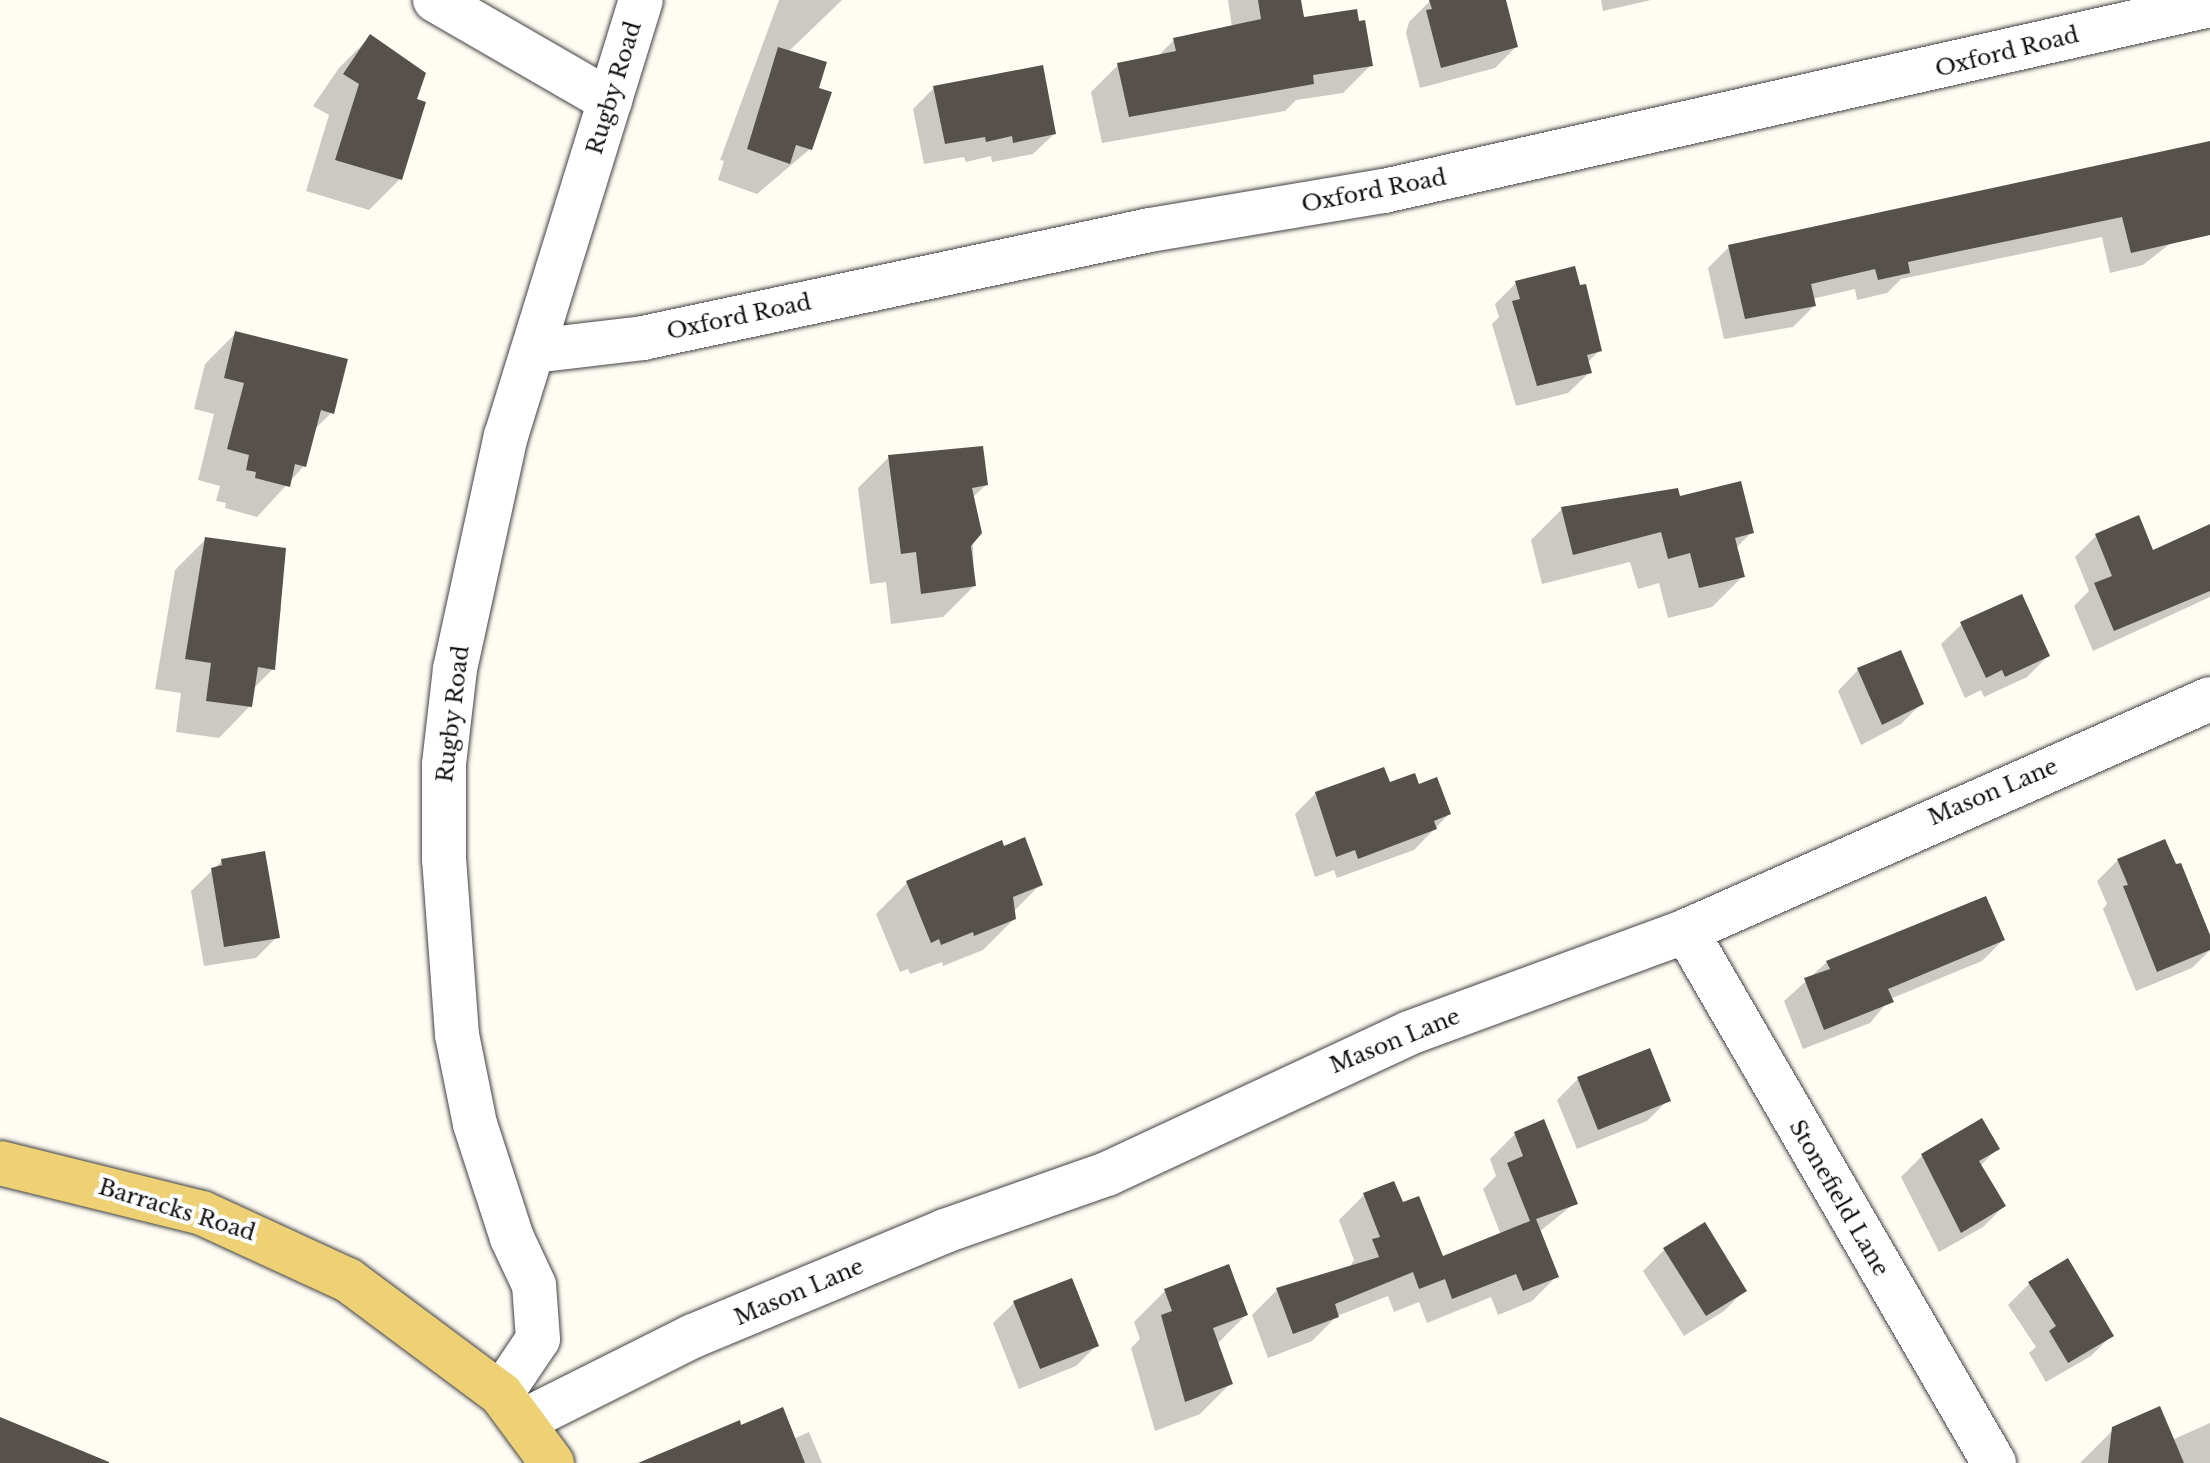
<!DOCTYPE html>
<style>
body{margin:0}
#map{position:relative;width:2210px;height:1463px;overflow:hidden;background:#fefcf3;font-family:"Libre Baskerville",serif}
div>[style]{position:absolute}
.shadow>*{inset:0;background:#0003}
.building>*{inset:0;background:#57514c}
.roads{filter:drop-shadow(0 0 2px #424242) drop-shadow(0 0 2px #424242)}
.minor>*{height:44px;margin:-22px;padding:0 22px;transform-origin:22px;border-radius:22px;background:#fff}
.major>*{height:44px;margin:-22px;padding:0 22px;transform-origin:22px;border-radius:22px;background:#edd174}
span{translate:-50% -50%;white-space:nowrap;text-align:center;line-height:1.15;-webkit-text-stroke:8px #fff;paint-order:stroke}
.street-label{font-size:22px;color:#0f0f0f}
</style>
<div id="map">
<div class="shadow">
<i style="clip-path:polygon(779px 0,842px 0,788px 52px,816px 89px,810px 149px,757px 194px,718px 180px,724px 161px,720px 160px)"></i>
<i style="clip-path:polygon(1228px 0,1299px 0,1303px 19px,1371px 65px,1343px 93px,1296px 100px,1285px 111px,1102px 143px,1091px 92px,1118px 65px,1157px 57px,1174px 40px,1232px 27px)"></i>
<i style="clip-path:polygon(1489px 0,1516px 47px,1495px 68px,1420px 88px,1406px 33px,1409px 22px,1430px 1px)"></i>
<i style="clip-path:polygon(1601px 0,1651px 0,1603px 11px)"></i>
<i style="clip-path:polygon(370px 37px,414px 100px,400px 179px,369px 210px,306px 191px,329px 115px,313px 106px,339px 68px)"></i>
<i style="clip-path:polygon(934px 88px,1054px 134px,1033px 154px,992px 162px,991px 156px,966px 162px,964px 157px,924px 164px,913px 109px)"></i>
<i style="clip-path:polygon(2210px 142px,2210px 212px,2143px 265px,2110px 273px,2102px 237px,1901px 279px,1887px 293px,1857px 300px,1855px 289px,1812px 299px,1814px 306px,1793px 327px,1724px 339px,1708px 268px,1729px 247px)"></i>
<i style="clip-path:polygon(1516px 283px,1600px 350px,1587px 363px,1589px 373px,1568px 393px,1516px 406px,1492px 324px,1499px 317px,1495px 304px)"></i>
<i style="clip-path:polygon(236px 333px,332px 412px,313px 431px,304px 466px,257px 517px,225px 508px,226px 503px,216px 501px,220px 486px,198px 480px,214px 414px,194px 409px,205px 364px)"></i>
<i style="clip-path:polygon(889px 457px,986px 485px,972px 498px,974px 586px,943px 617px,891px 624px,886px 582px,870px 584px,858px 488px)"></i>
<i style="clip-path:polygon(1678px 499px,1752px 532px,1735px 549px,1743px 576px,1712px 607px,1668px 618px,1659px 583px,1638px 589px,1630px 562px,1542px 584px,1531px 540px,1562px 509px)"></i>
<i style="clip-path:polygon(2210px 527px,2210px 597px,2093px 651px,2074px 606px,2089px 591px,2075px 557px,2096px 536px,2152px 552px)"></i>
<i style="clip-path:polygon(206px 539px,281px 608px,273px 669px,253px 689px,250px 706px,219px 738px,176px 732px,181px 693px,155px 689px,175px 570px)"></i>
<i style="clip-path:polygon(1962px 624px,2048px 656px,2027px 677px,1984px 697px,1981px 690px,1965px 698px,1941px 644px)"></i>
<i style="clip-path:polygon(1858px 670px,1922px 703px,1901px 724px,1861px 745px,1838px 691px)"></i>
<i style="clip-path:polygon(1389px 785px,1417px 786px,1449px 814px,1414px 850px,1337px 878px,1334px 870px,1315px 877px,1295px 814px,1316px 793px)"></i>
<i style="clip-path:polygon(1003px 848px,1041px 884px,1013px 912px,1014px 919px,983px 950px,943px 966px,942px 962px,910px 974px,908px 969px,900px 972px,876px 914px,907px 883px)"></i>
<i style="clip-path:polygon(2118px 860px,2174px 867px,2210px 941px,2210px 950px,2192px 968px,2136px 991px,2103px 909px,2107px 904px,2097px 881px)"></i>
<i style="clip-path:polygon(222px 861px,277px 937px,256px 958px,204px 966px,191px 891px)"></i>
<i style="clip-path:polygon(2003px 940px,1982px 961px,1890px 999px,1870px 1023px,1803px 1049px,1784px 1001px,1827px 962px)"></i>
<i style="clip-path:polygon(1578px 1079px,1668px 1100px,1647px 1121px,1577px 1149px,1557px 1100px)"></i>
<i style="clip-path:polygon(1515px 1134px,1575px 1203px,1539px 1232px,1557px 1276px,1532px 1301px,1498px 1315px,1491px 1297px,1427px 1323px,1419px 1302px,1394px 1312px,1388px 1296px,1337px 1316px,1312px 1341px,1268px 1358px,1252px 1315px,1277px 1290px,1349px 1268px,1354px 1260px,1339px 1220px,1364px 1195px,1402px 1205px,1442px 1258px,1501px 1235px,1483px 1189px,1496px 1176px,1490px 1159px)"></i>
<i style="clip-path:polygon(1998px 1148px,1980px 1166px,2004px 1206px,1983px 1227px,1939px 1252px,1901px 1177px,1922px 1156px)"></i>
<i style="clip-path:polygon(1704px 1225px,1745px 1290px,1724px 1311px,1684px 1336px,1643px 1271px,1664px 1250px)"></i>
<i style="clip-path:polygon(2067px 1261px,2112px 1335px,2091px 1356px,2046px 1382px,2029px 1353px,2036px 1347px,2008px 1305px,2029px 1284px)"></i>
<i style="clip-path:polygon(1165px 1291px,1246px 1315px,1217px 1344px,1231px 1383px,1200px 1414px,1155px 1431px,1131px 1348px,1140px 1339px,1134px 1322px)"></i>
<i style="clip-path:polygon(1014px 1303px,1097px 1345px,1076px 1366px,1019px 1389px,993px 1323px)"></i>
<i style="clip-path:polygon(782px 1410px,793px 1439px,809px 1432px,822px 1463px,666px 1463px,683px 1446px)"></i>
<i style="clip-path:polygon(2210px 1423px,2210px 1463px,2080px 1463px,2114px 1429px,2172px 1440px)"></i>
</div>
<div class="building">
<i style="clip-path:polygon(1258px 0,1301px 0,1304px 17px,1357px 9px,1359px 21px,1365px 20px,1373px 66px,1313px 75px,1314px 84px,1129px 117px,1117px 63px,1176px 51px,1173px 38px,1261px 19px)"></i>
<i style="clip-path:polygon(1429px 0,1506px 0,1518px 47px,1441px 68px,1426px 10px,1432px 9px)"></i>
<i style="clip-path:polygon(370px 34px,426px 73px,417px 99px,426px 102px,402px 180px,335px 160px,359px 84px,343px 74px)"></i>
<i style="clip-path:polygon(778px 47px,827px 62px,819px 88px,832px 92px,812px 150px,796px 145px,790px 164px,747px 149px)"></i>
<i style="clip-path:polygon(1043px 65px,1056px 134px,1013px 143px,1012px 136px,986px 142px,985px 137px,945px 144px,933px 86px)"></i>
<i style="clip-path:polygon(2210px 141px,2210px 235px,2131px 253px,2122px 217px,1908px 262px,1910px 273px,1878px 280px,1875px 269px,1811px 284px,1816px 306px,1745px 319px,1728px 245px)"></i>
<i style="clip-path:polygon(1575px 266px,1580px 285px,1586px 284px,1602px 351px,1587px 355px,1592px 373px,1537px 386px,1512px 301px,1520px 299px,1515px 281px)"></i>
<i style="clip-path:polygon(235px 331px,348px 359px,334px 414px,321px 410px,306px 467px,295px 464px,290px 487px,255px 478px,256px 472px,246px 470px,249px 455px,227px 449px,244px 383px,224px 378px)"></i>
<i style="clip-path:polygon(983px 446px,988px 485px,972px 488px,982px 533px,971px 546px,976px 586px,921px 594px,916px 552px,901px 554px,888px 455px)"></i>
<i style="clip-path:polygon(1741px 481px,1754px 533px,1735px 538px,1745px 577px,1699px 588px,1690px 553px,1668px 559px,1661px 532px,1573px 555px,1561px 507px,1678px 488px,1680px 496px)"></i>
<i style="clip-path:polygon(2139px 515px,2153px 550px,2210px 524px,2210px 591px,2114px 631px,2094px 583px,2112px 576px,2095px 534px)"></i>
<i style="clip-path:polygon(205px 537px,286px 548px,275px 670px,258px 667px,252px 707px,206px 701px,211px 663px,185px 659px)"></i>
<i style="clip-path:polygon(2022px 594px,2050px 656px,2005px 677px,2002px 670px,1986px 678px,1960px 622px)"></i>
<i style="clip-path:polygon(1901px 650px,1924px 704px,1882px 725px,1857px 668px)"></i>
<i style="clip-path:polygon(1384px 767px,1390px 782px,1415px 773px,1419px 784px,1437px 777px,1451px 814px,1434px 821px,1437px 829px,1358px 859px,1355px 850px,1336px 857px,1315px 792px)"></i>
<i style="clip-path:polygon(1025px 837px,1043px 885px,1013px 897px,1016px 919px,974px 936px,973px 932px,941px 945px,939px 939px,931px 943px,906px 881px,1002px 840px,1004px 846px)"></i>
<i style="clip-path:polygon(2165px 839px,2176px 864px,2181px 863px,2210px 935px,2210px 950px,2157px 972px,2123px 886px,2128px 885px,2117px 859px)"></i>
<i style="clip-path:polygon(265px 851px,280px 938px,224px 947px,211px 868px,222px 865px,221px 859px)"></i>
<i style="clip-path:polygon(1986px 896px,2005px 940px,1888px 989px,1894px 1002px,1824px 1030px,1804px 978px,1830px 969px,1826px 961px)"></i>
<i style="clip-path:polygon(1650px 1048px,1671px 1101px,1598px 1130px,1577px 1077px)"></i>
<i style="clip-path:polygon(1982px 1118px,2000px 1149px,1979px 1161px,2006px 1206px,1961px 1233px,1921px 1154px)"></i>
<i style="clip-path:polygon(1544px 1119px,1578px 1204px,1536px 1219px,1559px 1277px,1523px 1291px,1516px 1274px,1452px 1299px,1445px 1279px,1419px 1289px,1413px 1272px,1335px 1304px,1339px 1317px,1293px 1334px,1276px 1288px,1379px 1257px,1372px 1239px,1380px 1237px,1363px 1193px,1394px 1181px,1403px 1202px,1419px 1196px,1443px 1256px,1530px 1221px,1507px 1163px,1523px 1156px,1514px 1132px)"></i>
<i style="clip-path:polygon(1705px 1222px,1747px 1291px,1706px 1316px,1663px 1248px)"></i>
<i style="clip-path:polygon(2068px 1258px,2114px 1336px,2068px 1363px,2049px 1331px,2056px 1326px,2028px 1282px)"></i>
<i style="clip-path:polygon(1229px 1264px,1248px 1315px,1213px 1328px,1233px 1384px,1185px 1402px,1161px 1315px,1172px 1311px,1164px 1289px)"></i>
<i style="clip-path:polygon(1072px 1278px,1099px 1346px,1040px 1369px,1013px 1301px)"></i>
<i style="clip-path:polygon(2160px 1406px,2184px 1463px,2108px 1463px,2112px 1427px)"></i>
<i style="clip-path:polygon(783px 1407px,805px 1463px,638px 1463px,740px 1420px,741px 1425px)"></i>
<i style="clip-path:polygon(0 1417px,109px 1462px,109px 1463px,0 1463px)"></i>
</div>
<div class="roads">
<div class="minor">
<i style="left:435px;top:0;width:202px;rotate:30deg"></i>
<i style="left:533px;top:351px;width:111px;rotate:-6.7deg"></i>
<i style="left:643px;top:338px;width:518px;rotate:-12.03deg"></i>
<i style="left:1150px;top:230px;width:237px;rotate:-9.5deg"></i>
<i style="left:1384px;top:191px;width:847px;rotate:-12.69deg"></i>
<i style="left:1686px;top:931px;width:615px;rotate:59.93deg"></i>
<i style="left:501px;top:1394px;width:66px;rotate:-56.1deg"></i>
<i style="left:538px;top:1339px;width:54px;rotate:-94.2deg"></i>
<i style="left:534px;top:1285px;width:52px;rotate:-115.1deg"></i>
<i style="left:512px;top:1238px;width:120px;rotate:-108deg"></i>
<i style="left:475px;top:1124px;width:91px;rotate:-101.4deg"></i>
<i style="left:457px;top:1035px;width:175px;rotate:-94.2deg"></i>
<i style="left:444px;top:860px;width:96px;rotate:-90deg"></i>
<i style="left:444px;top:764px;width:96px;rotate:-83.4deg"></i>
<i style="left:455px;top:669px;width:239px;rotate:-77.7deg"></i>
<i style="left:506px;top:436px;width:456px;rotate:-72.8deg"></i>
<i style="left:523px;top:1421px;width:190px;rotate:-26.6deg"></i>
<i style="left:693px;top:1336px;width:273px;rotate:-22.6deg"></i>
<i style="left:945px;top:1231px;width:172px;rotate:-19.4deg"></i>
<i style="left:1107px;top:1174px;width:333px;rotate:-25deg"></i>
<i style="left:1409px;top:1033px;width:295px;rotate:-20.2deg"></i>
<i style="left:1686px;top:931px;width:573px;rotate:-23.88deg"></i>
</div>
<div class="major">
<i style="left:0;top:1163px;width:208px;rotate:13.9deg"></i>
<i style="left:202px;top:1213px;width:161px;rotate:24.7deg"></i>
<i style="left:348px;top:1280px;width:191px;rotate:36.7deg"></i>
<i style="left:501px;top:1394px;width:86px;rotate:53.5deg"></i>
</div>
</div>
<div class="street-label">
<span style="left:2007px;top:52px;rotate:-14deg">Oxford Road</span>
<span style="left:614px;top:88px;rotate:-73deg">Rugby Road</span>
<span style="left:1374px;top:191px;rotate:-11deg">Oxford Road</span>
<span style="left:739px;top:317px;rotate:-12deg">Oxford Road</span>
<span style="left:453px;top:714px;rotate:-83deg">Rugby Road</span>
<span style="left:1993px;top:792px;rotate:-23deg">Mason Lane</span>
<span style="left:1395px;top:1041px;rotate:-22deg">Mason Lane</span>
<span style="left:1839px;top:1198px;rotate:60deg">Stonefield Lane</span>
<span style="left:177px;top:1210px;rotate:17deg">Barracks Road</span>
<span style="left:799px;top:1292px;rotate:-23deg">Mason Lane</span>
</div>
</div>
